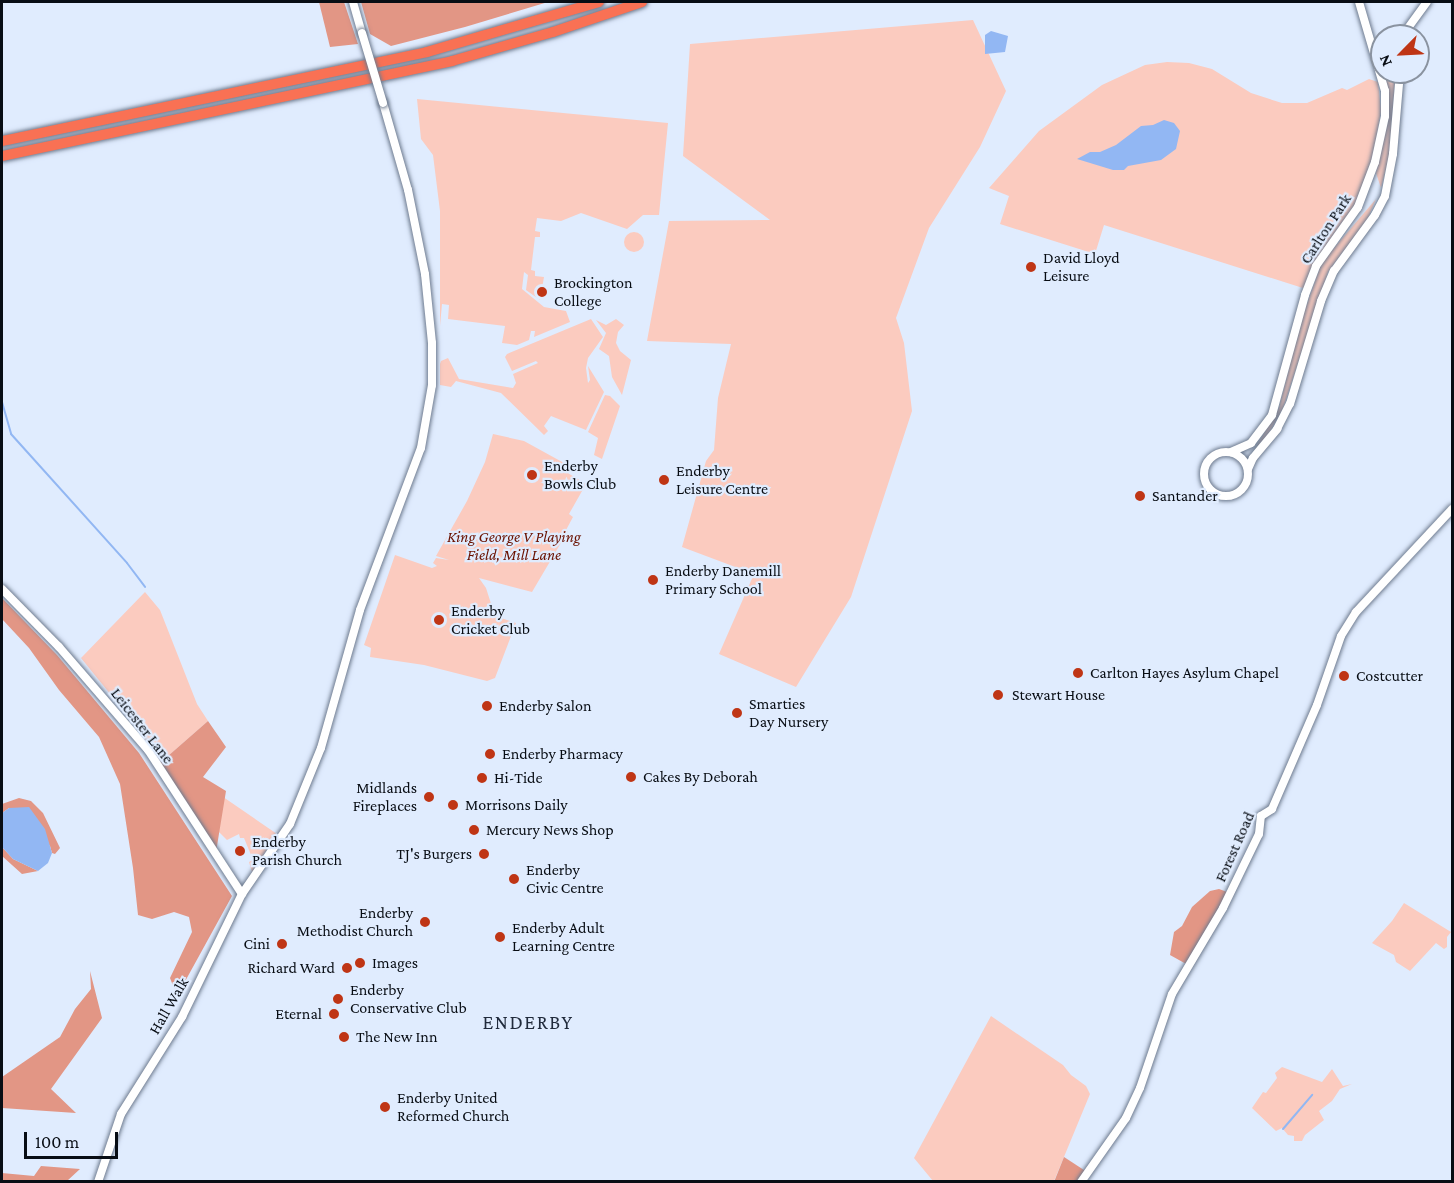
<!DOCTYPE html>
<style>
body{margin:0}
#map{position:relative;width:1454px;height:1183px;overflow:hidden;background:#e0ecfe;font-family:"Crimson Pro",serif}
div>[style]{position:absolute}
.green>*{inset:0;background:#fbcbbf}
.round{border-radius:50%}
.forest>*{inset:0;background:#e29685}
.water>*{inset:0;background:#92b7f3}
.stream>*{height:2px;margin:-1px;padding:0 1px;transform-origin:1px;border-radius:1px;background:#92b7f3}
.roads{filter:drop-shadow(0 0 2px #6e7b8f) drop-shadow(0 0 2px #6e7b8f)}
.tertiary>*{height:8px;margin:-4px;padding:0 4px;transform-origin:4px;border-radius:4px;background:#fff}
.tertiary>.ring{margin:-4px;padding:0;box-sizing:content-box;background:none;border:8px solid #fff;border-radius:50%}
.secondary>*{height:8px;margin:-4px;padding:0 4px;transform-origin:4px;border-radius:4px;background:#fff}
.motorway>*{height:10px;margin:-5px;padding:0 5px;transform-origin:5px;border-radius:5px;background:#f97154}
.bridges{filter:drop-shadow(0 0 2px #6e7b8f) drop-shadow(0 0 2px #6e7b8f)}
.secondary-bridge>*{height:8px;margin:-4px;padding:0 4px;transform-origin:4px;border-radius:4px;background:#fff}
.dots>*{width:16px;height:16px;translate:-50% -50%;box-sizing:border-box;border:3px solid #e0ecfe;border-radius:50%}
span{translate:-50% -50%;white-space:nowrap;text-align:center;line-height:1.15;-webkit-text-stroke:4.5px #e0ecfe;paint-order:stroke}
.street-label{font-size:16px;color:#080d14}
.poi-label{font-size:16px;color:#080d14}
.left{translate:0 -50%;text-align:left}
.right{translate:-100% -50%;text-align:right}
.park-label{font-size:16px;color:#6a1100;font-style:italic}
.quarter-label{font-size:20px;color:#212b3c;letter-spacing:1.5px}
.frame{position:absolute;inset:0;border:3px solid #080d14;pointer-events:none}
.north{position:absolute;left:1370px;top:24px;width:60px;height:60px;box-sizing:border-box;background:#e0ecfe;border:2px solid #8a93a0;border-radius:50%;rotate:246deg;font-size:16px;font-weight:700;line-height:24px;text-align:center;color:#080d14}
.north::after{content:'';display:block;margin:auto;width:21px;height:27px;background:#bf3515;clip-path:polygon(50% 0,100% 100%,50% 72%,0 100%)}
.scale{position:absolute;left:24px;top:1132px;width:94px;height:27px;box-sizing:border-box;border:3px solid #080d14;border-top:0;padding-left:8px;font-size:18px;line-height:21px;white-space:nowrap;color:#080d14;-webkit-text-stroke:4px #e0ecfe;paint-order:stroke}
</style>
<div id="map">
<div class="green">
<i style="clip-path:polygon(973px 20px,1006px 91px,980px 147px,929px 228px,896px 318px,904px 343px,912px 411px,851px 597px,796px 687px,719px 654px,754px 574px,682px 547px,706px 461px,714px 450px,718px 398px,731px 344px,647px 341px,669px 221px,770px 220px,683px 156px,690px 44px)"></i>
<i style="clip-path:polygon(1167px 62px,1189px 63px,1212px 69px,1251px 93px,1282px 103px,1307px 103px,1342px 88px,1347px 90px,1369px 79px,1378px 82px,1381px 111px,1372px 165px,1353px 211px,1320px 254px,1306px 289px,1104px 225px,1095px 254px,1000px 224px,1009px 196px,989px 188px,1039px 131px,1102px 85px,1145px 65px)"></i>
<i style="clip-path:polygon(1386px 79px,1395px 79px,1389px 157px,1381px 188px,1376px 173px,1389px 108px)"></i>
<i style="clip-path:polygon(417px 99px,668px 123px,659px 215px,643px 215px,627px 229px,581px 213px,561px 221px,537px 218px,535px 231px,540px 232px,540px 237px,535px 237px,531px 270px,535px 271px,535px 276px,544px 277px,540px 300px,526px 290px,528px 275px,524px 272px,522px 289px,544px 307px,566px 311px,570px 322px,534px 337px,535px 331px,531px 331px,529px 340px,517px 345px,502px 343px,505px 326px,448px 319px,449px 305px,442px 304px,440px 326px,440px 211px,433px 155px,421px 139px)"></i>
<i style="clip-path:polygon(1376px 199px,1368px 218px,1328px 272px,1283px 408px,1267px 436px,1256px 447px,1279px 408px,1301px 321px,1322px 262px)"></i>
<i class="round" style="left:624px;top:232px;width:20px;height:20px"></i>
<i style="clip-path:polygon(591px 319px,603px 337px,588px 358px,586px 368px,588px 383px,590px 380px,588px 366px,604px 392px,586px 430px,551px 416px,544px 426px,548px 431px,544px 435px,501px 393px,456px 381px,451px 387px,440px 385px,440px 364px,441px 361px,448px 358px,459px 379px,513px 388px,516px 383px,513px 374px,538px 363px,536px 361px,512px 371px,505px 357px,507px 354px)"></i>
<i style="clip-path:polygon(616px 319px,624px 325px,618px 332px,616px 343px,620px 351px,631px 360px,622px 395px,612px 377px,609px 356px,599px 349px,606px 333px,596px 320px,606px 325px)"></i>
<i style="clip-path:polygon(605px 395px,610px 396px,620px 406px,602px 459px,594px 455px,598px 438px,588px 432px)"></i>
<i style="clip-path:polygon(493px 434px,524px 441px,564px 463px,561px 469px,586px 484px,569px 514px,573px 517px,566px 530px,568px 531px,532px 592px,479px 578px,486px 588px,495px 616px,516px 623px,495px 678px,487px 681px,424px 665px,370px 657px,371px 648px,364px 645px,395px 555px,432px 568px,437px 566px,433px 563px,436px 558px,449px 560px,436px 556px,467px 501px,485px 462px)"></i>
<i style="clip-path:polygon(145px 592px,160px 610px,197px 704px,208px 721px,160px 763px,132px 721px,81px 658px)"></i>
<i style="clip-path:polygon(213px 790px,277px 834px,252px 872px,249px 862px,253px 860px,244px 838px,240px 838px,239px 834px,227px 840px,217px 830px)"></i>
<i style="clip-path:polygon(1404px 903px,1451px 932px,1447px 937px,1447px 947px,1444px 949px,1436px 943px,1410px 971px,1396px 962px,1394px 955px,1372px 943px,1392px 921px)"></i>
<i style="clip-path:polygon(991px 1016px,1063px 1065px,1071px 1075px,1086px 1086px,1090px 1094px,1054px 1181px,933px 1181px,914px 1158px)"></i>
<i style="clip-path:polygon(1282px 1067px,1322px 1082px,1332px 1069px,1343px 1086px,1352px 1084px,1340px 1089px,1332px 1101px,1319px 1111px,1324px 1120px,1305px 1135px,1302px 1141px,1294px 1141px,1294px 1136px,1288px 1135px,1282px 1128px,1276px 1131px,1252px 1108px,1263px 1092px,1266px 1093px,1277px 1078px,1275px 1073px)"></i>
</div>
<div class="forest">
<i style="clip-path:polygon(319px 2px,344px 2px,358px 44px,330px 47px)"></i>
<i style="clip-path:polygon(361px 2px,548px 2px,465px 27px,391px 46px,370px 34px)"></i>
<i style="clip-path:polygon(2px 598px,57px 655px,139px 753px,232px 896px,177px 996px,170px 978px,192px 932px,189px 917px,174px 912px,152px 919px,138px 915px,133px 868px,120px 784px,99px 737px,59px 690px,29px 648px,2px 619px)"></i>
<i style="clip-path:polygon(208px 721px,226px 747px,203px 777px,226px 791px,216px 852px,160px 763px)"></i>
<i style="clip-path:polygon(19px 798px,31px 801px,43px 813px,60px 848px,55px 854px,52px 853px,50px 846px,9px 808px,2px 813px,2px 804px)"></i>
<i style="clip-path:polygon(2px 847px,13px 859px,38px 871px,22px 874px,2px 856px)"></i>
<i style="clip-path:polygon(1219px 889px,1230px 893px,1188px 965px,1170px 955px,1174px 932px,1182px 926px,1192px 907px,1210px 891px)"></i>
<i style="clip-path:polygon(90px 971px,102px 1018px,51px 1089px,76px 1113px,2px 1108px,2px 1077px,60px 1037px,75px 1009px,91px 989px)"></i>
<i style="clip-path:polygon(1064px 1157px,1087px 1172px,1081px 1181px,1054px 1182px)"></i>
<i style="clip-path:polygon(41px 1166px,80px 1169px,67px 1181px,2px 1181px,2px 1173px,34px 1176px)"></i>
</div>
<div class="water">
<i style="clip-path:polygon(991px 31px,1008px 36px,1005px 52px,985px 54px,985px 35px)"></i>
<i style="clip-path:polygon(1164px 120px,1174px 123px,1180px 131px,1176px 149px,1161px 160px,1128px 166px,1124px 170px,1113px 170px,1077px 159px,1090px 152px,1100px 152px,1116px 145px,1141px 126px,1153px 125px)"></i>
<i style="clip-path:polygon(29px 807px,45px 829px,52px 853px,48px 863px,38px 871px,13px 859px,2px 847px,2px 813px,9px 808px)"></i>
</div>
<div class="stream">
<i style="left:2px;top:402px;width:33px;rotate:74deg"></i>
<i style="left:11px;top:434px;width:173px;rotate:48deg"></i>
<i style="left:127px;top:563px;width:30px;rotate:53deg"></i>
<i style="left:1283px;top:1129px;width:45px;rotate:-49.5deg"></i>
</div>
<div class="roads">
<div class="tertiary">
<i style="left:1406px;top:36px;width:8px;rotate:-76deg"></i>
<i style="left:1408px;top:28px;width:32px;rotate:-54deg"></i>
<i class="ring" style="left:1204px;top:452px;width:36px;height:36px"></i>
<i style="left:1231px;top:452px;width:22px;rotate:-24deg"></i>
<i style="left:1251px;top:443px;width:35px;rotate:-53deg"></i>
<i style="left:1272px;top:415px;width:124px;rotate:-74.6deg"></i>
<i style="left:1305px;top:295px;width:31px;rotate:-69deg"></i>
<i style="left:1316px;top:266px;width:72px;rotate:-54.6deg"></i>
<i style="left:1358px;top:207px;width:48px;rotate:-69.3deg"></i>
<i style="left:1375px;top:162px;width:47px;rotate:-77.7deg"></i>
<i style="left:1385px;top:116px;width:25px;rotate:-90deg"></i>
<i style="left:1385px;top:91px;width:93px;rotate:-106.3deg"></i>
<i style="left:1248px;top:469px;width:12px;rotate:-66deg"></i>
<i style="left:1253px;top:458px;width:38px;rotate:-50deg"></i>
<i style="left:1277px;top:429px;width:28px;rotate:-63deg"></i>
<i style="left:1290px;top:404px;width:108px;rotate:-73.2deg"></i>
<i style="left:1321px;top:301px;width:33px;rotate:-67deg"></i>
<i style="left:1334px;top:271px;width:69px;rotate:-53.8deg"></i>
<i style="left:1375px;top:215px;width:21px;rotate:-62deg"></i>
<i style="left:1385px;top:196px;width:43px;rotate:-79.2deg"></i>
<i style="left:1393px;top:154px;width:82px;rotate:-85.1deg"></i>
<i style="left:2px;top:589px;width:81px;rotate:45.5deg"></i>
<i style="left:59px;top:647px;width:136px;rotate:49.2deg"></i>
<i style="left:148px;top:750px;width:172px;rotate:56.9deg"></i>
<i style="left:1081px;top:1182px;width:78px;rotate:-54.9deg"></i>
<i style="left:1126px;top:1118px;width:33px;rotate:-65deg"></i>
<i style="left:1140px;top:1088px;width:99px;rotate:-71.2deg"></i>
<i style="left:1172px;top:994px;width:100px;rotate:-59.3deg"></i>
<i style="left:1223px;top:908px;width:82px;rotate:-64.1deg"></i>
<i style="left:1259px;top:834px;width:18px;rotate:-84deg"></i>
<i style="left:1261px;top:816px;width:13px;rotate:-32deg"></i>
<i style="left:1272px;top:809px;width:113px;rotate:-66.6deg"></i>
<i style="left:1317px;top:705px;width:73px;rotate:-70.8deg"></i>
<i style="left:1341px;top:636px;width:28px;rotate:-58deg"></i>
<i style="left:1356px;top:612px;width:141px;rotate:-47deg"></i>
</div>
<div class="secondary">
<i style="left:353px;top:2px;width:32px;rotate:74deg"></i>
<i style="left:98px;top:1182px;width:72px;rotate:-71.3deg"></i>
<i style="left:121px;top:1114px;width:115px;rotate:-57.8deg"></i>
<i style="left:182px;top:1017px;width:137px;rotate:-64deg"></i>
<i style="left:242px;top:894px;width:85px;rotate:-55.6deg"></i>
<i style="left:290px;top:824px;width:82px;rotate:-67.8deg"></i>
<i style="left:321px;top:748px;width:143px;rotate:-74.2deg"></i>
<i style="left:360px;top:610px;width:173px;rotate:-69.4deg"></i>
<i style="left:421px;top:448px;width:64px;rotate:-80.1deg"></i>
<i style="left:432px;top:385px;width:42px;rotate:-90deg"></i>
<i style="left:432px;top:343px;width:69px;rotate:-95.8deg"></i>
<i style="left:425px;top:274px;width:86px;rotate:-101.4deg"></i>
<i style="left:408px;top:190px;width:91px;rotate:-106deg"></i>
</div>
<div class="motorway">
<i style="left:2px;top:141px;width:434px;rotate:-11.8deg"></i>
<i style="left:427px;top:52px;width:179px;rotate:-16.2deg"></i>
<i style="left:2px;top:156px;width:460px;rotate:-11.9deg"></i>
<i style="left:452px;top:61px;width:105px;rotate:-16deg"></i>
<i style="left:553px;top:32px;width:94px;rotate:-18.6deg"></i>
</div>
</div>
<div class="bridges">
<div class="secondary-bridge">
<i style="left:362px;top:33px;width:73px;rotate:73.3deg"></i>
</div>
</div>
<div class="dots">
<i style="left:1031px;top:267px;background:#bf3515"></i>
<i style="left:542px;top:292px;background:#bf3515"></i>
<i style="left:532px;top:475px;background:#bf3515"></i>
<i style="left:664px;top:480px;background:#bf3515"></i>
<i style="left:1140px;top:496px;background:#bf3515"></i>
<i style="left:653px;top:580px;background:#bf3515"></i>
<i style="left:439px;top:620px;background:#bf3515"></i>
<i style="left:1078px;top:673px;background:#bf3515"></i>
<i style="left:1344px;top:676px;background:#bf3515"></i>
<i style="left:998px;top:695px;background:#bf3515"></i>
<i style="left:487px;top:706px;background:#bf3515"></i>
<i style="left:737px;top:713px;background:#bf3515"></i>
<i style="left:490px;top:754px;background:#bf3515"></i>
<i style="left:631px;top:777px;background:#bf3515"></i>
<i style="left:482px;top:778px;background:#bf3515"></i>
<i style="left:429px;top:797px;background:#bf3515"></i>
<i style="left:453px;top:805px;background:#bf3515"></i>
<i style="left:474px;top:830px;background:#bf3515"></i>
<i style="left:240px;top:851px;background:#bf3515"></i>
<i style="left:484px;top:854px;background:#bf3515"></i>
<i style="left:514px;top:879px;background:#bf3515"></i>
<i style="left:425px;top:922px;background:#bf3515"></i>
<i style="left:500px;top:937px;background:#bf3515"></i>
<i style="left:282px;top:944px;background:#bf3515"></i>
<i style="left:360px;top:963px;background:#bf3515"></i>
<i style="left:347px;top:968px;background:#bf3515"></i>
<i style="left:338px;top:999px;background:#bf3515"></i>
<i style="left:334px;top:1014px;background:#bf3515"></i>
<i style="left:344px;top:1037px;background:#bf3515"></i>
<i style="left:385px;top:1107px;background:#bf3515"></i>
</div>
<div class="street-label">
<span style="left:1326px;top:229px;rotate:-57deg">Carlton Park</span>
<span style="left:142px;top:726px;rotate:52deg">Leicester Lane</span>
<span style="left:1235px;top:847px;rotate:-66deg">Forest Road</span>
<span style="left:169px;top:1006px;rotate:-60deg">Hall Walk</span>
</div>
<div class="poi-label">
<span class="left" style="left:1043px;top:267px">David Lloyd<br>Leisure</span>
<span class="left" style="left:554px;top:292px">Brockington<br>College</span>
<span class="left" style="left:544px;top:475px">Enderby<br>Bowls Club</span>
<span class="left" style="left:676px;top:480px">Enderby<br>Leisure Centre</span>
<span class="left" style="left:1152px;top:496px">Santander</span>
<span class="left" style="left:665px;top:580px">Enderby Danemill<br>Primary School</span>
<span class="left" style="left:451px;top:620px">Enderby<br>Cricket Club</span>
<span class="left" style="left:1090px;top:673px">Carlton Hayes Asylum Chapel</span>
<span class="left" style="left:1356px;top:676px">Costcutter</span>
<span class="left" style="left:1012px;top:695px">Stewart House</span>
<span class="left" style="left:749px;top:713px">Smarties<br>Day Nursery</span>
<span class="left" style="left:499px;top:706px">Enderby Salon</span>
<span class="left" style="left:502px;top:754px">Enderby Pharmacy</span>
<span class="left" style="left:643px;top:777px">Cakes By Deborah</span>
<span class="left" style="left:494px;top:778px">Hi-Tide</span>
<span class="right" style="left:417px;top:797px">Midlands<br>Fireplaces</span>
<span class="left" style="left:465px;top:805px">Morrisons Daily</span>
<span class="left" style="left:486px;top:830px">Mercury News Shop</span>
<span class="left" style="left:252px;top:851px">Enderby<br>Parish Church</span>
<span class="right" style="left:472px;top:854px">TJ's Burgers</span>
<span class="left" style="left:526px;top:879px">Enderby<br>Civic Centre</span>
<span class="right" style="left:413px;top:922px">Enderby<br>Methodist Church</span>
<span class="left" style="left:512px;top:937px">Enderby Adult<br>Learning Centre</span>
<span class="right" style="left:270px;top:944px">Cini</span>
<span class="left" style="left:372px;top:963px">Images</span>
<span class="right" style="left:335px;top:968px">Richard Ward</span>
<span class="left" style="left:350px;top:999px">Enderby<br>Conservative Club</span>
<span class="right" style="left:322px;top:1014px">Eternal</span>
<span class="left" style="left:356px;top:1037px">The New Inn</span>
<span class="left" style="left:397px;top:1107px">Enderby United<br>Reformed Church</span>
</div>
<div class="park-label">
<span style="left:514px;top:546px">King George V Playing<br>Field, Mill Lane</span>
</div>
<div class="quarter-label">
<span style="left:528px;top:1022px">ENDERBY</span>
</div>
<div class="frame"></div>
<div class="north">N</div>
<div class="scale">100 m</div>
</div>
